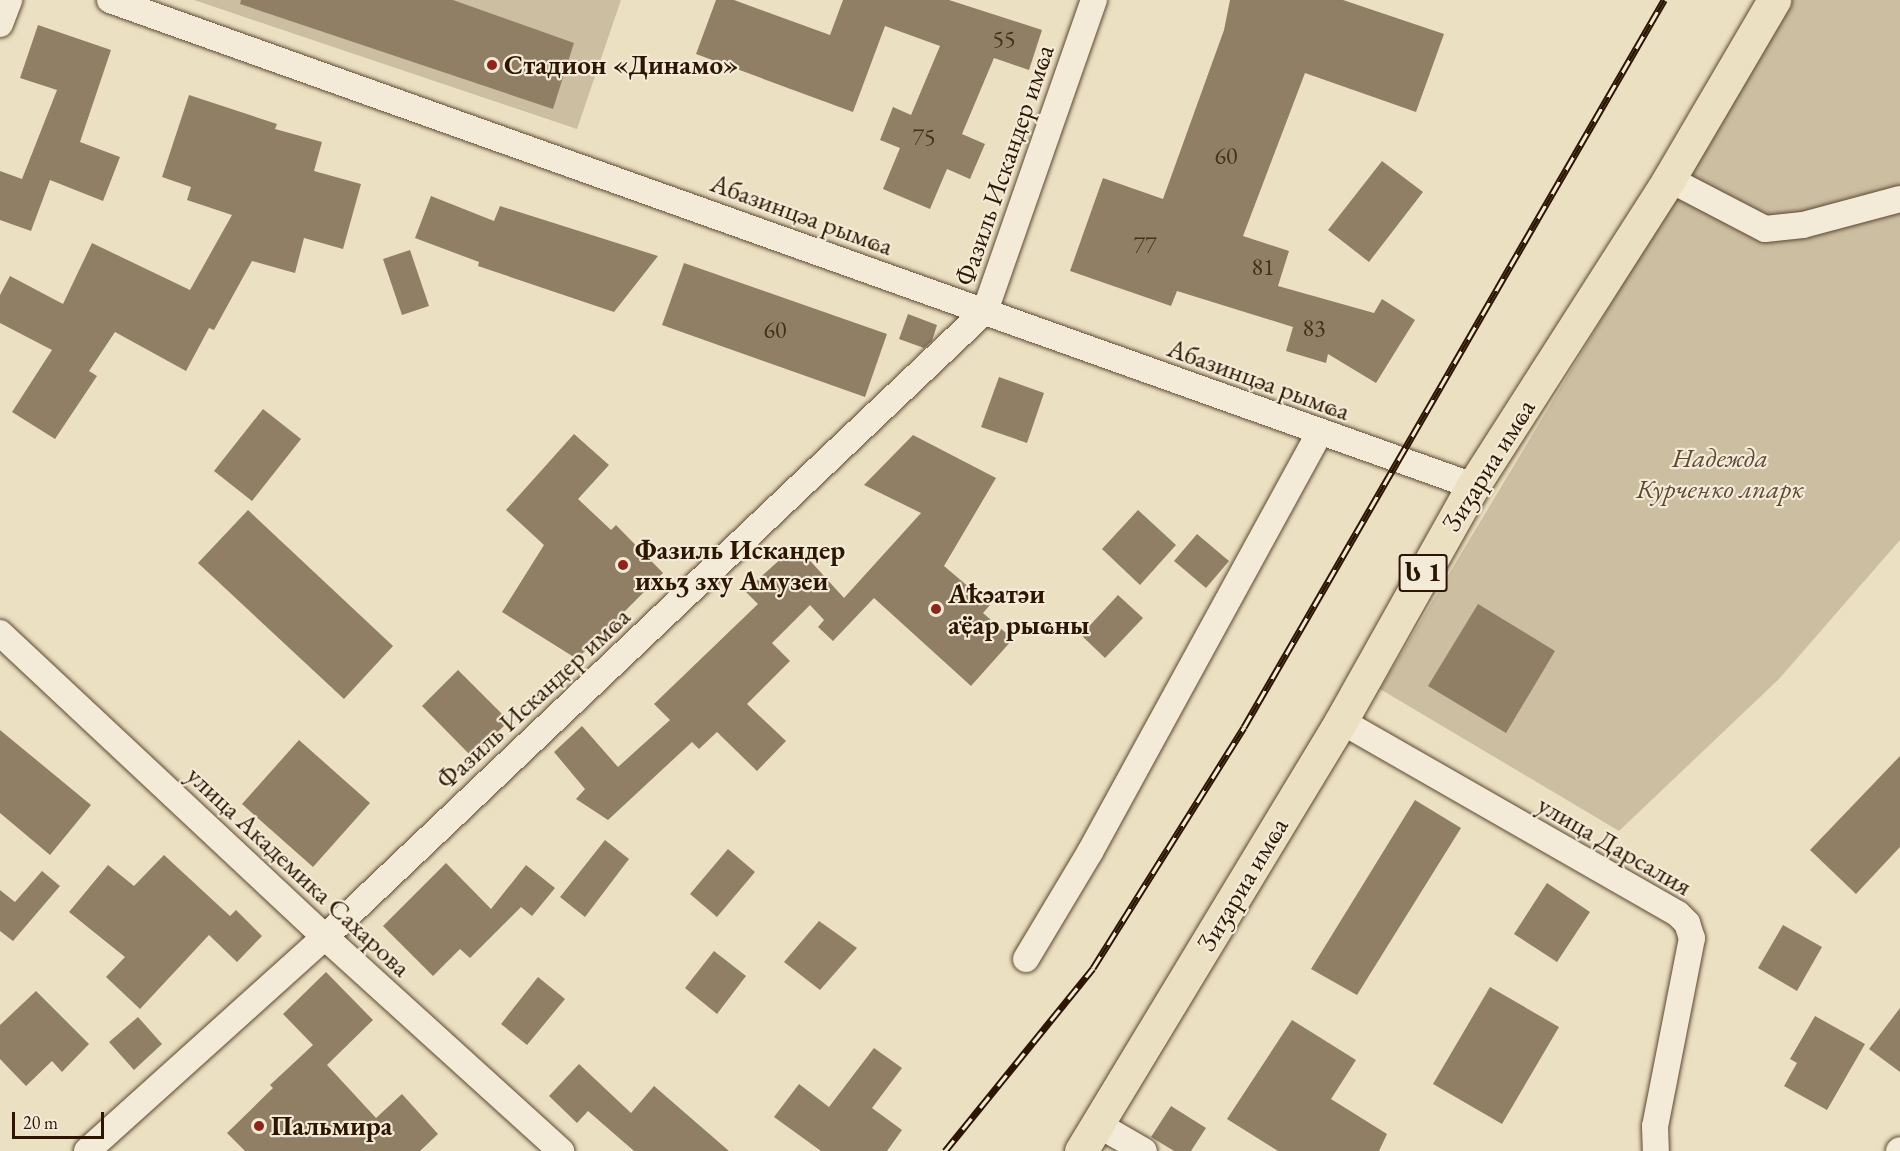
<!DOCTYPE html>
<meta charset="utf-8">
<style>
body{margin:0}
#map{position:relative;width:1900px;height:1151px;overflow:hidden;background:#ece0c2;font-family:"EB Garamond","Noto Serif Georgian",serif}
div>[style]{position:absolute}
.green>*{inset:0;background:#ccbea1}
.building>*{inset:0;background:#907f65}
.roads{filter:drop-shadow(0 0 2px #5d4831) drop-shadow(0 0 2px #5d4831)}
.street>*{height:26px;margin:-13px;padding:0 13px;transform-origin:13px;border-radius:13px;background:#f3ebd7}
.highway>*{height:33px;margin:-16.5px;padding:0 16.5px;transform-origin:16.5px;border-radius:16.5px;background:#ece0c2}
.rail>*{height:7px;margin-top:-3.5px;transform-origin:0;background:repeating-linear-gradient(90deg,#f3ebd7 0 14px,#2d1601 0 28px);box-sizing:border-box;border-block:2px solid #2d1601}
.dots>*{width:16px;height:16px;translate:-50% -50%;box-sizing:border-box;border:3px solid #f3ebd7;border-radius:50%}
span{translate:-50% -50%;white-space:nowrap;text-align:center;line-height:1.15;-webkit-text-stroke:4.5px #f3ebd7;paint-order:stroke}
.number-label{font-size:24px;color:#46301a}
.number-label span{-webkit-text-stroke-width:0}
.shield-label span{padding:2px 4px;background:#f3ebd7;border:2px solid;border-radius:4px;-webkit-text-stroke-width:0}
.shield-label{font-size:26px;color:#2d1601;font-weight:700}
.poi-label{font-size:27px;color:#2d1601;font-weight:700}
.left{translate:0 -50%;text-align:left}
.street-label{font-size:27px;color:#2d1601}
.park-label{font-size:27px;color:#5d4831;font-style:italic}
.scale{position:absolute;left:12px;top:1112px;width:92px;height:27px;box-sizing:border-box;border:3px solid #2d1601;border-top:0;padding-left:8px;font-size:18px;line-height:21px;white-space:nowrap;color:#2d1601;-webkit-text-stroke:4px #f3ebd7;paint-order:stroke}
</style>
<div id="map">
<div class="green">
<i style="clip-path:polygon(194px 0,621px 0,577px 129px)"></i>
<i style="clip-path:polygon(1793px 0,1900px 0,1900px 540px,1779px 679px,1619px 831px,1380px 689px)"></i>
</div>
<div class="building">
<i style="clip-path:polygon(241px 0,453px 0,574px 43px,553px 109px,240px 4px)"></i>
<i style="clip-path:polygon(716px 0,734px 0,830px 35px,843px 0,949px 0,1042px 30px,1029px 70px,994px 58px,962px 134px,985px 144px,970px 179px,947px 169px,930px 209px,883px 189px,900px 148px,880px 140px,893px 107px,911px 115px,940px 46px,885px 26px,853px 112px,696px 54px)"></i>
<i style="clip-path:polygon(1230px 0,1343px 0,1444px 34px,1416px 112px,1305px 73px,1243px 236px,1289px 251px,1278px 286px,1374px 313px,1382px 299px,1415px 320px,1376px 383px,1328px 354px,1326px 363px,1286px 351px,1293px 327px,1177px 291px,1171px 306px,1070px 271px,1103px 178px,1163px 199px,1224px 30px)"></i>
<i style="clip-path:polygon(38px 25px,111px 50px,80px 142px,120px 157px,103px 201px,50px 180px,31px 231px,0 220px,0 171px,22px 179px,57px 90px,20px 78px)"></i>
<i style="clip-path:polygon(189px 95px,277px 124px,275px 129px,322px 142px,314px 171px,361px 184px,343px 249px,304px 238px,295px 273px,252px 261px,214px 330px,209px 328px,186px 371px,115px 332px,89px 371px,97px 376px,55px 439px,12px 412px,52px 350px,0 323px,0 295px,10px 276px,63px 304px,92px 243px,190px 290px,232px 215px,187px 200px,191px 187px,162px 177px)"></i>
<i style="clip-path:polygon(1382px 161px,1423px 192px,1369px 262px,1328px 230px)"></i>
<i style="clip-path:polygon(431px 196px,494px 221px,500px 206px,658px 256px,614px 312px,478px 266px,479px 262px,415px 238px)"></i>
<i style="clip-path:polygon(410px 250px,429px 306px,402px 315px,383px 259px)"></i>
<i style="clip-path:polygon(684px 263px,887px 334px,865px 397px,662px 325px)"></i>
<i style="clip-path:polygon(908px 314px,937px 325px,932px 341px,924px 348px,899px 339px)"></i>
<i style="clip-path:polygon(999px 377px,1044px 393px,1027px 443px,981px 427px)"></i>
<i style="clip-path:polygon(263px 409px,301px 439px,252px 501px,214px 471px)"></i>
<i style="clip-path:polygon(574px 434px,609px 465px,578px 499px,611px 530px,616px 525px,663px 573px,577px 659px,502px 612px,544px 545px,506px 510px)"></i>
<i style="clip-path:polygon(913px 435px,996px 478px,944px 566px,990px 605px,983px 613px,1013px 639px,971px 686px,874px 598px,833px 641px,818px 627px,824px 620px,810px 605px,772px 643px,790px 661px,747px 704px,786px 741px,757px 771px,717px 732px,699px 749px,692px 742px,608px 820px,576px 799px,585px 789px,554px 752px,582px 726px,618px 767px,670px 720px,654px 704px,758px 604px,745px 591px,794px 547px,804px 554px,844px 598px,921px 513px,864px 485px)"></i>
<i style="clip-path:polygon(248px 510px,393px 646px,344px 699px,198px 563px)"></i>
<i style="clip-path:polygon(1138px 510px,1176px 545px,1140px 585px,1102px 549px)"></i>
<i style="clip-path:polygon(1197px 534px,1229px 561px,1206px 588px,1174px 561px)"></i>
<i style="clip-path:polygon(1118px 595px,1143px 618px,1105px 658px,1081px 635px)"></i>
<i style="clip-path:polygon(1478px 604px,1555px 651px,1506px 733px,1428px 686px)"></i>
<i style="clip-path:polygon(458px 670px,509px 721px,472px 757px,422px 706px)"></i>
<i style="clip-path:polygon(0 730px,91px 805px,50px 855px,0 813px)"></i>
<i style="clip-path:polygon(299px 740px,370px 803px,313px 867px,242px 804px)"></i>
<i style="clip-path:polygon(1900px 756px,1900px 847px,1856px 894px,1810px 850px)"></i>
<i style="clip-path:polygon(1415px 800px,1461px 828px,1357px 995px,1311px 969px)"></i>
<i style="clip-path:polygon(605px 840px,629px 859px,585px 917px,560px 897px)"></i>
<i style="clip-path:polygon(728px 849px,755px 872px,717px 917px,690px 894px)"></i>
<i style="clip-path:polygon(164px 855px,230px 916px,236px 910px,262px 936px,237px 962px,209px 935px,140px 1009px,106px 977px,125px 957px,69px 912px,108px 865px,134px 886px)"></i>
<i style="clip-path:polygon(446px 863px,491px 909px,526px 865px,555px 888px,532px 916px,521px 907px,470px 958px,460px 949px,433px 976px,383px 926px)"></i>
<i style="clip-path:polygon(42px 871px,60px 886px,13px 941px,0 931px,0 890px,15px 902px)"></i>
<i style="clip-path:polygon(1547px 883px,1590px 912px,1557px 962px,1514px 934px)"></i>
<i style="clip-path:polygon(819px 921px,857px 948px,820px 990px,784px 962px)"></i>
<i style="clip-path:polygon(1783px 925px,1822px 947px,1797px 991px,1758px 968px)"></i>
<i style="clip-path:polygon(714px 951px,746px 976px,717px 1014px,685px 988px)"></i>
<i style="clip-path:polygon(326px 972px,373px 1020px,327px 1065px,376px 1118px,402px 1094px,438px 1134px,420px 1151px,245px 1151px,227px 1133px,273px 1088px,270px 1085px,313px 1045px,283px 1014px)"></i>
<i style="clip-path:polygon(538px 977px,565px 999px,527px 1045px,501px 1024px)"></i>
<i style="clip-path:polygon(1490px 987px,1559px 1027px,1502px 1124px,1433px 1084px)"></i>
<i style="clip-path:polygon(36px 991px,89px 1044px,62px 1072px,52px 1061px,26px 1086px,0 1059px,0 1025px)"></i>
<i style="clip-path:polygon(1900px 1008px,1900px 1072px,1869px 1049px)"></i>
<i style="clip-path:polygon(1815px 1016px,1865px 1044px,1827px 1110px,1784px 1086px,1797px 1063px,1790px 1059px)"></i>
<i style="clip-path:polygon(138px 1017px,162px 1044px,134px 1070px,109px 1042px)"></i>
<i style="clip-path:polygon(1292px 1020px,1356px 1060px,1331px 1099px,1387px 1134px,1379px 1151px,1278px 1151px,1227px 1119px)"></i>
<i style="clip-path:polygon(874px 1048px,902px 1068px,872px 1108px,902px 1130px,887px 1151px,821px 1151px,774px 1117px,799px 1084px,829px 1107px)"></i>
<i style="clip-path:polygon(579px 1064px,631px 1113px,654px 1086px,729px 1151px,634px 1151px,588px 1111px,577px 1123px,549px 1096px)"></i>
<i style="clip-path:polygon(1171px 1106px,1206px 1128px,1191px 1151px,1174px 1151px,1151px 1137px)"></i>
</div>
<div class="roads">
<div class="street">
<i style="left:110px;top:0;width:1447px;rotate:19.62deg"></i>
<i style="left:0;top:24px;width:26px;rotate:-69deg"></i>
<i style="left:1669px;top:179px;width:108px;rotate:27.5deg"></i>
<i style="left:1765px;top:229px;width:38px;rotate:-6deg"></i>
<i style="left:1803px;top:225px;width:100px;rotate:-15deg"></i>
<i style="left:0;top:633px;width:445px;rotate:43.1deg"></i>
<i style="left:325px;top:937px;width:319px;rotate:42.2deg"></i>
<i style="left:1341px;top:721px;width:388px;rotate:29.8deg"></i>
<i style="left:1678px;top:914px;width:13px;rotate:45deg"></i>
<i style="left:1687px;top:923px;width:16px;rotate:72deg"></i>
<i style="left:1692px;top:938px;width:192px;rotate:101.1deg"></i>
<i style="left:1655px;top:1126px;width:25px;rotate:88deg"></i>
<i style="left:1026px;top:959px;width:125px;rotate:-59.1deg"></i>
<i style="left:1090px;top:852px;width:477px;rotate:-61.3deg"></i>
<i style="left:1097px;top:1124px;width:54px;rotate:29.9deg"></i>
<i style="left:87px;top:1151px;width:320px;rotate:-42deg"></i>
<i style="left:325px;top:937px;width:910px;rotate:-43.49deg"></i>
<i style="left:985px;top:311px;width:330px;rotate:-70.7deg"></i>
<i style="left:1899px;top:1151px;width:1px;rotate:-45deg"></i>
</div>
<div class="highway">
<i style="left:1081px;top:1151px;width:502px;rotate:-58.84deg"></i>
<i style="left:1341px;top:721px;width:270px;rotate:-60.7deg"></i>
<i style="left:1473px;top:486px;width:364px;rotate:-57.4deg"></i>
<i style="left:1669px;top:179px;width:208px;rotate:-59.6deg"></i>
</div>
</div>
<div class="rail">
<i style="left:945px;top:1151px;width:235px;rotate:-51deg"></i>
<i style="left:1093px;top:968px;width:284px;rotate:-57.9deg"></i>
<i style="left:1244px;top:727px;width:840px;rotate:-59.98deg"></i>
</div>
<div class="dots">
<i style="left:492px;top:65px;background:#8f2418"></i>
<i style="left:623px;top:565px;background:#8f2418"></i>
<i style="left:936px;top:609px;background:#8f2418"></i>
<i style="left:259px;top:1126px;background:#8f2418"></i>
</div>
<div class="number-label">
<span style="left:1004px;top:39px">55</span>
<span style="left:924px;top:137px">75</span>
<span style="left:1226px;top:156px">60</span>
<span style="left:1145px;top:245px">77</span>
<span style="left:1263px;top:267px">81</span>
<span style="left:1314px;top:328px">83</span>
<span style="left:775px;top:330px">60</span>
</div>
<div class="shield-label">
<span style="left:1423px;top:573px">ს 1</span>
</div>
<div class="poi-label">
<span class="left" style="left:504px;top:65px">Cтадион «Динамо»</span>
<span class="left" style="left:635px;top:565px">Фазиль Искандер<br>ихьӡ зху Амузеи</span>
<span class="left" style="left:948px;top:609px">Аҟәатәи<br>аҿар рыҩны</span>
<span class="left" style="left:271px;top:1126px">Пальмира</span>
</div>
<div class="street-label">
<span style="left:1004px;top:165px;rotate:-71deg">Фазиль Искандер имҩа</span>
<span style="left:802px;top:214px;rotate:20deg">Абазинцәа рымҩа</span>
<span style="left:1259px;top:379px;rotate:20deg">Абазинцәа рымҩа</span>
<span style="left:1488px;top:465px;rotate:-58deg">Ӡиӡариа имҩа</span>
<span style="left:533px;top:698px;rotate:-43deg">Фазиль Искандер имҩа</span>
<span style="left:1615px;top:845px;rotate:30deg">улица Дарсалия</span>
<span style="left:299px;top:871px;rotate:43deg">улица Академика Сахарова</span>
<span style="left:1242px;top:884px;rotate:-59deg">Ӡиӡариа имҩа</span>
</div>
<div class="park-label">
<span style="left:1720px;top:473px">Надежда<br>Курченко лпарк</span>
</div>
<div class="scale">20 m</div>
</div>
